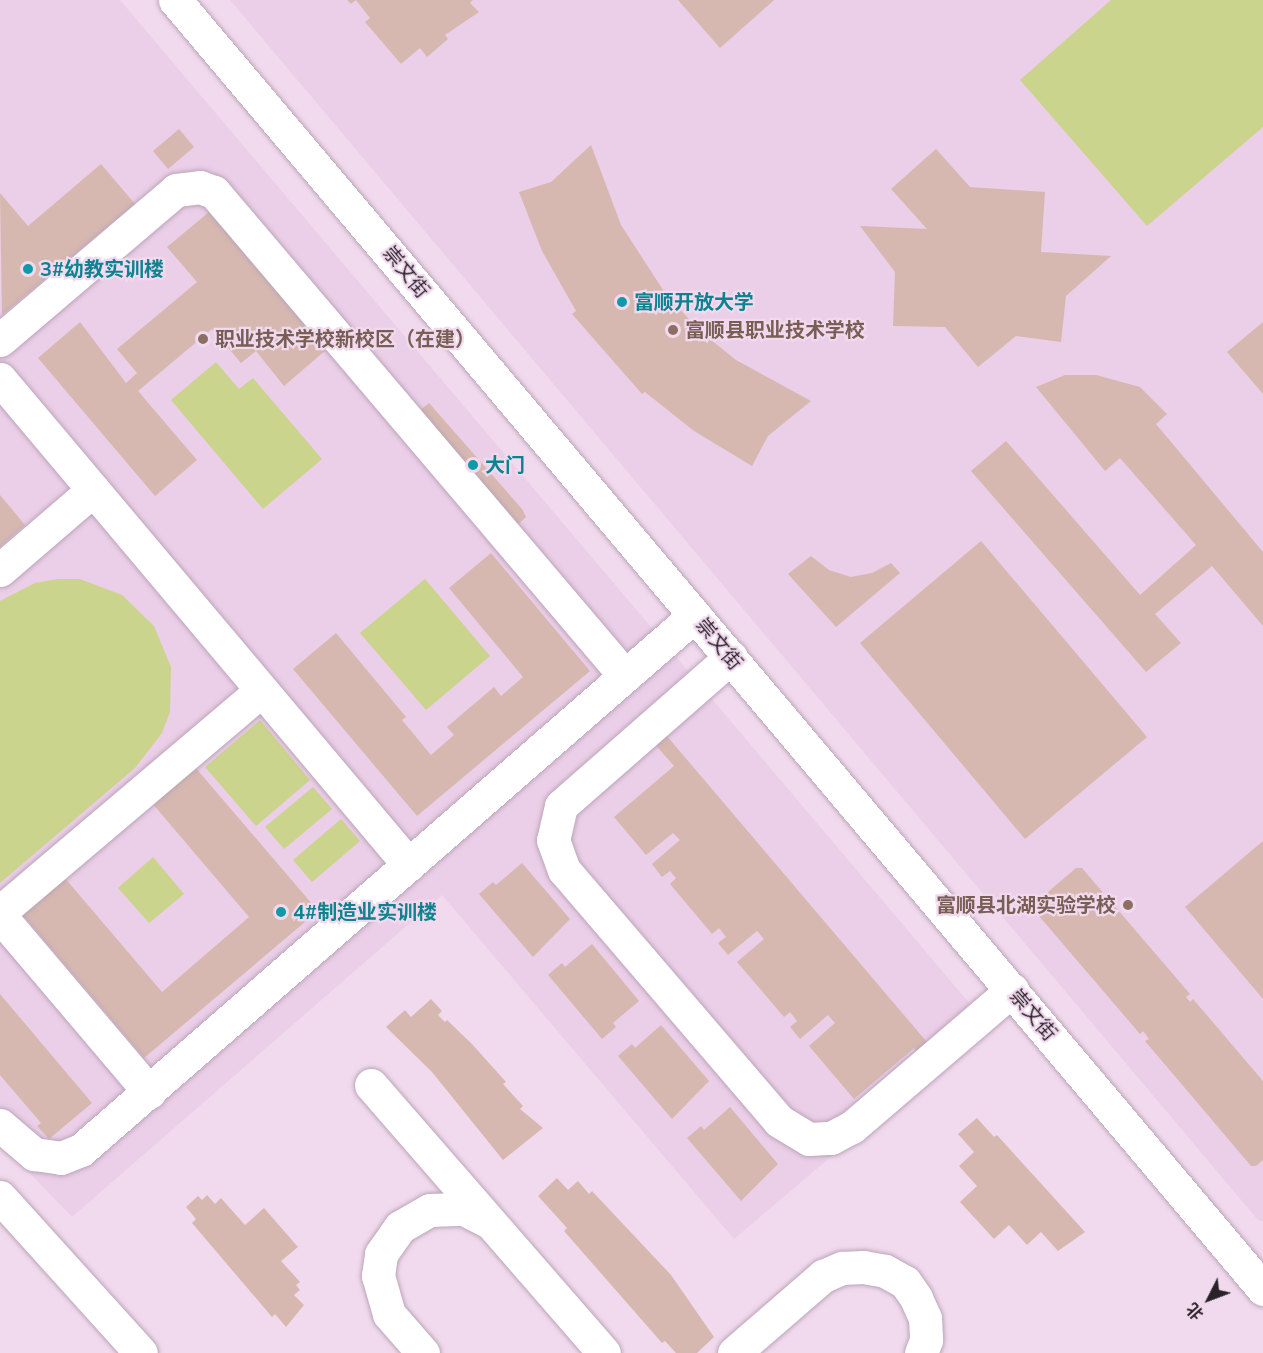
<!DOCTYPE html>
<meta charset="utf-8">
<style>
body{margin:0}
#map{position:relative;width:1263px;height:1353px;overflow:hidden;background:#f1daee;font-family:"Nunito Sans","Noto Sans SC",sans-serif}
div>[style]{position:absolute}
.built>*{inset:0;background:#ebcee8}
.green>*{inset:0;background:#cbd48c}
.building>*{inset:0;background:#d6b8b0}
.roads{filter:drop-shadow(0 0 2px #bba5b8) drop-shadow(0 0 2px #bba5b8)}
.minor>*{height:33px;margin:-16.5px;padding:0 16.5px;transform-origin:16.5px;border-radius:16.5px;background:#fff}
.dots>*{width:16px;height:16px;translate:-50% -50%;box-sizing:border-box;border:3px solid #f1daee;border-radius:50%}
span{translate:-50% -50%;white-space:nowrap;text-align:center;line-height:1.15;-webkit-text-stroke:4.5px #f1daee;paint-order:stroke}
.culture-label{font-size:20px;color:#0d838f;font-weight:700}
.left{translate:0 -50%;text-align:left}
.street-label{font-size:20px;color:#2a2229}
.education-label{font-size:20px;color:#785e54;font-weight:700}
.right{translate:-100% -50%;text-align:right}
.north{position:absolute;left:1179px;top:1269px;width:60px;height:60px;-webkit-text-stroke:4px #f1daee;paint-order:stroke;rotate:228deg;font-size:16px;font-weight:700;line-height:24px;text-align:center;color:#2a2229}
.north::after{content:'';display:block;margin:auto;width:21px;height:27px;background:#2a2229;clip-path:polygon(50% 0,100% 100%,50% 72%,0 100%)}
</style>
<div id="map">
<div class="built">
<i style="clip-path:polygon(0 0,120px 0,987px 1024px,734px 1239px,442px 895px,72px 1217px,0 1142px)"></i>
<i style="clip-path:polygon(230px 0,1263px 0,1263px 1221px,1258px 1220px)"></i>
</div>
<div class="green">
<i style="clip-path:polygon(1111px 0,1263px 0,1263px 127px,1147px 226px,1020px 80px)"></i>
<i style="clip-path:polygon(216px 362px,239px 389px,253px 378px,322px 459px,263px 509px,171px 400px)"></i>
<i style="clip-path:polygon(58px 579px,80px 579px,122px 595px,154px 626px,171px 667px,170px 712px,162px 733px,135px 768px,0 883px,0 601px,35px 583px)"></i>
<i style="clip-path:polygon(425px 579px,490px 656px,426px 710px,360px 633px)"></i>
<i style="clip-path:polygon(260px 720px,310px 780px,256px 826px,205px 767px)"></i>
<i style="clip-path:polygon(313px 787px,332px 809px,284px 849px,265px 827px)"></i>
<i style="clip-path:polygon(341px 819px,360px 841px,312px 882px,293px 860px)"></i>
<i style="clip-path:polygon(153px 857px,184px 894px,149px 923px,118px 888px)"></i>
</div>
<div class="building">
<i style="clip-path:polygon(347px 0,473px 0,470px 3px,479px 12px,445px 35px,448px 39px,427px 57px,420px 48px,401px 64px,365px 22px,370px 18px,356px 0,351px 4px)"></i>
<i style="clip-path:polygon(678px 0,774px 0,720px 48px)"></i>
<i style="clip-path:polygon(179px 129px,194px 147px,168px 169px,153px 151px)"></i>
<i style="clip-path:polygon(591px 145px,621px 225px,665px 293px,700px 331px,736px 360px,811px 401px,768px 436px,752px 466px,694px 431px,645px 392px,642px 394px,572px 314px,576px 311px,542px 251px,519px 192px,551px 182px)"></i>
<i style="clip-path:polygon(936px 149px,970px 187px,1045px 192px,1041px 252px,1111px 256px,1066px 296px,1061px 342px,1016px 336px,978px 367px,945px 327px,893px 326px,895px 272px,860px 226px,927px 229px,891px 189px)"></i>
<i style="clip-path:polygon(101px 164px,135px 204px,2px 315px,0 193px,28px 226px)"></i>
<i style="clip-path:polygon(209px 212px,326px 350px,284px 386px,256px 351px,241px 363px,212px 329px,138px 391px,197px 460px,155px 496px,38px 358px,80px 322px,126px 383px,137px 373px,117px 349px,197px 282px,167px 247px)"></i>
<i style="clip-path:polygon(1263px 322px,1263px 394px,1227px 352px)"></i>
<i style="clip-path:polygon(1065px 375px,1096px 375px,1140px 387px,1167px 414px,1156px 424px,1263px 552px,1263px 626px,1212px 566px,1155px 614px,1181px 643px,1146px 672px,971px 471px,1006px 441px,1140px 595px,1196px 545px,1120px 458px,1105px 471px,1036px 387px)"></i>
<i style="clip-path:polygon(429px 403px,522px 509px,526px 517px,515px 527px,418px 412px)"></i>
<i style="clip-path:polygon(0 495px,25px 525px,0 547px)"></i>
<i style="clip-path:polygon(981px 541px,1147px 737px,1025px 839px,860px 643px)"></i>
<i style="clip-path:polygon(491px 553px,590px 671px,417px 816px,293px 669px,336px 633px,406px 717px,402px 720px,431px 755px,454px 735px,447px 727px,494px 687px,501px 696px,523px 677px,449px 588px)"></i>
<i style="clip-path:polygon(811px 556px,829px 570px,851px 577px,872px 573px,891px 563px,900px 573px,836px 627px,788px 574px)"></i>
<i style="clip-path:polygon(649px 715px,943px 1061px,933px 1070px,914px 1048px,854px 1099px,809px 1046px,835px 1023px,828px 1015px,800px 1039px,790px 1027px,797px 1021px,790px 1012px,784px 1017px,737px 962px,764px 939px,757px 931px,728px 955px,718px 943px,726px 937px,719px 928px,712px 934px,670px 884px,676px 878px,670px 871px,662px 877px,652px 864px,680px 840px,673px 833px,646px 855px,614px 817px,674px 766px,638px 725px)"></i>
<i style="clip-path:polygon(195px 767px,318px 911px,144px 1058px,21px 913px,64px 877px,162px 992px,249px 917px,152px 803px)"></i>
<i style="clip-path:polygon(1263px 841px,1263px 999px,1185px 907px)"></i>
<i style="clip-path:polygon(522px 863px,570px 919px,533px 957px,479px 894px,493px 882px,496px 885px)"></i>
<i style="clip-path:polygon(1076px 868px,1082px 868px,1190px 994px,1186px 997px,1190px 1002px,1193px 999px,1263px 1081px,1263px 1160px,1256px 1166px,1251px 1166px,1145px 1041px,1149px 1039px,1143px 1031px,1140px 1034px,1033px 909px,1037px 905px,1035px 903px)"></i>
<i style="clip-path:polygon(592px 944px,639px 1001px,613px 1023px,616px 1027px,602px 1039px,548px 975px,562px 963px,565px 967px)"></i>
<i style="clip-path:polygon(0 994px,92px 1103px,49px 1139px,37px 1126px,41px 1123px,0 1075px)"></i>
<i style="clip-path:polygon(431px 999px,442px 1011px,438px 1015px,445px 1022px,447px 1020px,472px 1044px,506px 1082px,503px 1084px,523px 1106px,520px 1109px,543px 1128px,503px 1160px,432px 1072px,386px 1027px,405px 1010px,411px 1017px)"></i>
<i style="clip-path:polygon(661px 1025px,709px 1081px,672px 1119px,618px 1056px,632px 1044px,635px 1048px)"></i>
<i style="clip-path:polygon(730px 1107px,778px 1164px,741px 1201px,687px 1138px,701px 1126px,704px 1130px)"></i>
<i style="clip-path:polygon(977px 1118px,994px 1137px,997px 1135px,1085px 1232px,1058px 1251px,1041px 1232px,1027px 1245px,1009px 1225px,994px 1239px,960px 1202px,977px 1186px,959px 1166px,974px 1152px,958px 1134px)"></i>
<i style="clip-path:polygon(557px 1178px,568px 1190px,578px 1181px,589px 1194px,592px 1191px,671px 1275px,714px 1337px,697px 1353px,676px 1353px,665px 1341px,662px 1343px,564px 1231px,567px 1228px,538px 1196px)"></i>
<i style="clip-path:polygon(207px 1195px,215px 1204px,221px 1198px,245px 1225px,264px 1208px,298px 1247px,281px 1261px,300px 1282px,296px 1285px,300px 1290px,294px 1295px,304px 1305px,286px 1327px,275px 1314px,272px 1317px,192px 1223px,196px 1219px,186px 1207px,198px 1196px,202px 1200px)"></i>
</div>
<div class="roads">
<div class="minor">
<i style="left:175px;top:0;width:1687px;rotate:49.83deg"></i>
<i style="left:0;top:340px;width:231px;rotate:-40.4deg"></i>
<i style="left:176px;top:190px;width:24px;rotate:-7deg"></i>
<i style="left:200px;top:187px;width:15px;rotate:20deg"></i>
<i style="left:214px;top:192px;width:635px;rotate:49.66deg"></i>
<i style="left:0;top:379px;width:635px;rotate:49.92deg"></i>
<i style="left:0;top:570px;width:123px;rotate:-40.7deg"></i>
<i style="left:731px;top:657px;width:226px;rotate:138.8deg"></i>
<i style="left:561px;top:806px;width:35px;rotate:103deg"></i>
<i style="left:553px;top:840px;width:32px;rotate:70deg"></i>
<i style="left:564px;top:870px;width:330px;rotate:49.4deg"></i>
<i style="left:779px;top:1121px;width:35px;rotate:31deg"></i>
<i style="left:809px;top:1139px;width:22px;rotate:-3deg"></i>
<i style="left:831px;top:1138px;width:24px;rotate:-28deg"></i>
<i style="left:852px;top:1127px;width:211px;rotate:-40.6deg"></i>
<i style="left:0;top:912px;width:343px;rotate:-40.3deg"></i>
<i style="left:0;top:916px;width:231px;rotate:49.7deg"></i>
<i style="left:371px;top:1085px;width:355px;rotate:49deg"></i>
<i style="left:0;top:1125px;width:45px;rotate:40.5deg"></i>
<i style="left:34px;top:1154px;width:27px;rotate:8deg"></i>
<i style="left:61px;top:1158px;width:22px;rotate:-22deg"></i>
<i style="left:81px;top:1150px;width:814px;rotate:-41.07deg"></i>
<i style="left:0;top:1197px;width:210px;rotate:47.9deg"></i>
<i style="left:423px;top:1353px;width:52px;rotate:-131.1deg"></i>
<i style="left:389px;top:1314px;width:40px;rotate:-106deg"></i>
<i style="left:378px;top:1276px;width:22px;rotate:-82deg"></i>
<i style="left:381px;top:1254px;width:33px;rotate:-55deg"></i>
<i style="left:400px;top:1227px;width:34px;rotate:-30deg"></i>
<i style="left:430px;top:1210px;width:34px;rotate:-2deg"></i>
<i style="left:464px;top:1209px;width:27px;rotate:27deg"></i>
<i style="left:734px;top:1353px;width:118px;rotate:-40.9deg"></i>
<i style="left:823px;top:1276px;width:21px;rotate:-23deg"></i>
<i style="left:842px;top:1268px;width:21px;rotate:-3deg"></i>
<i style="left:863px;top:1267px;width:22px;rotate:10deg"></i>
<i style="left:885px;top:1271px;width:23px;rotate:29deg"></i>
<i style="left:905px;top:1282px;width:19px;rotate:55deg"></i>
<i style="left:916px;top:1298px;width:22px;rotate:66deg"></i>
<i style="left:925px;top:1318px;width:22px;rotate:87deg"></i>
<i style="left:926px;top:1340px;width:14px;rotate:111deg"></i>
</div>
</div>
<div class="dots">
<i style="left:28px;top:269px;background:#0f9aa8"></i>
<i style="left:622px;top:302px;background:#0f9aa8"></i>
<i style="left:673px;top:330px;background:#8d6e63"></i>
<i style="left:203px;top:339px;background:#8d6e63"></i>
<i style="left:473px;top:465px;background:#0f9aa8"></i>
<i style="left:1128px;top:905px;background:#8d6e63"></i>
<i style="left:281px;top:912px;background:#0f9aa8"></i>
</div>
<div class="culture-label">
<span class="left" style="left:40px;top:269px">3#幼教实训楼</span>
<span class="left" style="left:634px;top:302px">富顺开放大学</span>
<span class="left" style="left:485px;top:465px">大门</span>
<span class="left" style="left:293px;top:912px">4#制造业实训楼</span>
</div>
<div class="street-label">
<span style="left:406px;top:272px;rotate:50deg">崇文街</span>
<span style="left:719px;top:644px;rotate:50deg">崇文街</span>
<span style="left:1033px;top:1015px;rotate:49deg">崇文街</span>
</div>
<div class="education-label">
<span class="left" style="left:685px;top:330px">富顺县职业技术学校</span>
<span class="left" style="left:215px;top:339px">职业技术学校新校区（在建）</span>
<span class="right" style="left:1116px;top:905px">富顺县北湖实验学校</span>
</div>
<div class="north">北</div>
</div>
